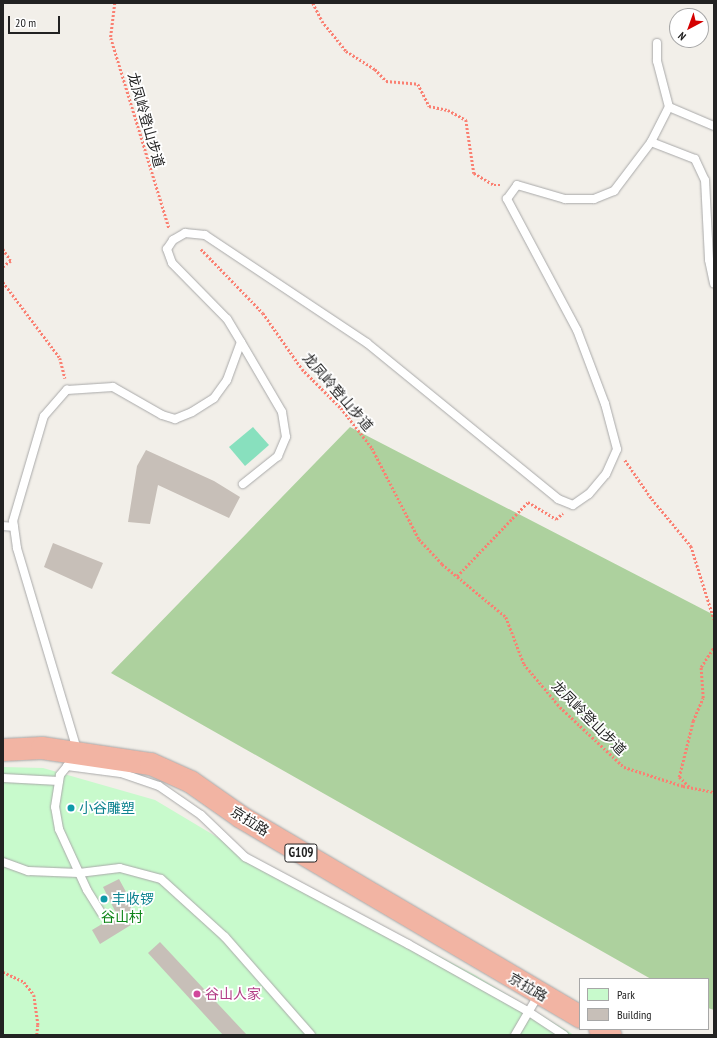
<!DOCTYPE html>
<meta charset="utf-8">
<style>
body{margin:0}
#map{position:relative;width:717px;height:1038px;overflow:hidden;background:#f2efe9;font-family:"PT Sans Narrow","Noto Sans SC",sans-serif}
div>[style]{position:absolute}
.forest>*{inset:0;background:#add19e}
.park>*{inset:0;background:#c8facc}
.pitch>*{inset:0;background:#88e0be}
.building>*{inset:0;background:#c7bfb8}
.path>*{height:2.5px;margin-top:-1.25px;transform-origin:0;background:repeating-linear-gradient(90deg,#fa8072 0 2px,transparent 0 4px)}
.roads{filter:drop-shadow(0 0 1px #a9a9a9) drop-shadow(0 0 1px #a9a9a9)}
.service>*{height:8px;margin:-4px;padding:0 4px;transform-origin:4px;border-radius:4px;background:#fff}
.trunk>*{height:22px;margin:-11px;padding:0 11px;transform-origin:11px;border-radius:11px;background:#f2b4a3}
.dots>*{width:11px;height:11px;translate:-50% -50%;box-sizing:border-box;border:2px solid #fff;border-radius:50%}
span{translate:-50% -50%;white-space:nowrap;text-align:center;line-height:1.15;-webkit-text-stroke:3.5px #fff;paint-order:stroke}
.shield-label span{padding:1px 3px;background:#fff;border:1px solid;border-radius:3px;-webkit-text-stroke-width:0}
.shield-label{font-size:13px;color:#222;font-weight:700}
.street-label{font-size:14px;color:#222}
.culture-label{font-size:14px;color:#0d838f}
.left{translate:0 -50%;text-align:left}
.park-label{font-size:14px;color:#0c8416}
.hotel-label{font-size:14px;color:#b23c85}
.frame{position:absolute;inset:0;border:4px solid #222;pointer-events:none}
.legend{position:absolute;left:579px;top:978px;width:130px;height:52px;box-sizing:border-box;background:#fff;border:1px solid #a7a7a7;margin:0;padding:5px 7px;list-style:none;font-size:12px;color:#222}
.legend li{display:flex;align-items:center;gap:8px;height:20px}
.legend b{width:20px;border:1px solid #a7a7a7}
.north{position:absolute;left:669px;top:8px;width:40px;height:40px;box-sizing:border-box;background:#fff;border:1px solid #a7a7a7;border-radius:50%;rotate:221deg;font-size:11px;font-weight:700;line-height:16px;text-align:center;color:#222}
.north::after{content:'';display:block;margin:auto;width:14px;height:18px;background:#d40000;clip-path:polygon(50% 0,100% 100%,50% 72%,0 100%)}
.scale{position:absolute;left:8px;top:16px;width:52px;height:18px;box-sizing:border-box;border:2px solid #222;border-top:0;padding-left:5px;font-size:12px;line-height:14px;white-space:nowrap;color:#222;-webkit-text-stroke:3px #fff;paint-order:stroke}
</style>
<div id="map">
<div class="forest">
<i style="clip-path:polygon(350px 427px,714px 615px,714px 1010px,708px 1008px,708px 979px,651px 979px,111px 673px)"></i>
</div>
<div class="park">
<i style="clip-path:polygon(3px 767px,43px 768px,155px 800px,247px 855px,475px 975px,574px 1035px,3px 1035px)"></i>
</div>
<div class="pitch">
<i style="clip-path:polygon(253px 427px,269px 445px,245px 466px,229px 447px)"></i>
</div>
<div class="building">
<i style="clip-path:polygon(146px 450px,214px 481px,240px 497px,229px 518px,158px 485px,150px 524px,128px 522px,137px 466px)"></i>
<i style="clip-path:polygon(53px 543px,103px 563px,92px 589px,44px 567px)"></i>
<i style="clip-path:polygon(119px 879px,131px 901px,128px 903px,139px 920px,100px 944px,92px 930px,117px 915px,103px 887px)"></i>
<i style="clip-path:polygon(160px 942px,247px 1035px,223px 1035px,148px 953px)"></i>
</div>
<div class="path">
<i style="left:115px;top:3px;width:35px;rotate:97deg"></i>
<i style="left:111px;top:38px;width:199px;rotate:73deg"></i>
<i style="left:313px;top:3px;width:20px;rotate:63deg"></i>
<i style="left:322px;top:21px;width:38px;rotate:51deg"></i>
<i style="left:346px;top:51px;width:34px;rotate:32deg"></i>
<i style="left:375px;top:69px;width:16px;rotate:47deg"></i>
<i style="left:386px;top:81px;width:32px;rotate:5deg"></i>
<i style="left:418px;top:84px;width:25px;rotate:63deg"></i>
<i style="left:429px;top:106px;width:19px;rotate:12deg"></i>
<i style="left:448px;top:110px;width:21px;rotate:29deg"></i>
<i style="left:466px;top:120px;width:54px;rotate:81.4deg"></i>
<i style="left:474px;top:173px;width:23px;rotate:31deg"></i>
<i style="left:494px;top:185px;width:8px"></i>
<i style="left:3px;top:249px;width:14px;rotate:56deg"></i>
<i style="left:11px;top:261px;width:10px;rotate:143deg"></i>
<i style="left:201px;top:249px;width:89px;rotate:45.9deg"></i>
<i style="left:263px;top:313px;width:68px;rotate:55.1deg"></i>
<i style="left:302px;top:369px;width:55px;rotate:45deg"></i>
<i style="left:341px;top:408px;width:51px;rotate:52.2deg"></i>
<i style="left:372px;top:448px;width:102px;rotate:62.7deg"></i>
<i style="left:419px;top:539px;width:34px;rotate:47deg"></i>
<i style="left:442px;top:564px;width:83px;rotate:39.6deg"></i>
<i style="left:506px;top:617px;width:50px;rotate:69deg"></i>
<i style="left:524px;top:664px;width:56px;rotate:50.1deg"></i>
<i style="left:560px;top:707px;width:88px;rotate:43.2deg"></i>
<i style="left:624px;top:767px;width:62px;rotate:17.9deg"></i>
<i style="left:683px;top:786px;width:32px;rotate:11deg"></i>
<i style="left:3px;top:282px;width:95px;rotate:53.1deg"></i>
<i style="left:60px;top:358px;width:21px;rotate:76deg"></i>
<i style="left:625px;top:460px;width:47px;rotate:55.3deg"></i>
<i style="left:652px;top:499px;width:61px;rotate:50.3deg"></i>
<i style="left:691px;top:546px;width:77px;rotate:72.5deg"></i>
<i style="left:457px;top:576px;width:103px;rotate:-46.2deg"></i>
<i style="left:528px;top:502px;width:33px;rotate:31deg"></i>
<i style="left:556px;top:519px;width:9px;rotate:-41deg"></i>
<i style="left:689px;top:787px;width:14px;rotate:-135deg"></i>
<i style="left:679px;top:777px;width:58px;rotate:-76deg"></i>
<i style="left:693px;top:721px;width:25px;rotate:-67deg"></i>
<i style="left:703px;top:698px;width:31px;rotate:-94deg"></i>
<i style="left:701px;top:667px;width:24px;rotate:-57deg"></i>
<i style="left:3px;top:972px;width:23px;rotate:25deg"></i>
<i style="left:24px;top:982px;width:16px;rotate:52deg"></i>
<i style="left:34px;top:995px;width:30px;rotate:82deg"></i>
<i style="left:38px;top:1025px;width:10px;rotate:96deg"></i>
</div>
<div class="roads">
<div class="service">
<i style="left:669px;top:107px;width:49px;rotate:22.9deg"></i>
<i style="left:651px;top:142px;width:39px;rotate:-63deg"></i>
<i style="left:669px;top:107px;width:48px;rotate:-104.6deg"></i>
<i style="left:657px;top:61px;width:18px;rotate:-90deg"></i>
<i style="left:241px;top:342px;width:81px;rotate:59.6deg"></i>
<i style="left:282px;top:412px;width:25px;rotate:81deg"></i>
<i style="left:286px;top:437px;width:21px;rotate:113deg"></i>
<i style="left:278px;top:456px;width:45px;rotate:141.3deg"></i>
<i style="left:3px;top:526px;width:11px;rotate:5deg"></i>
<i style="left:67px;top:766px;width:54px;rotate:7.4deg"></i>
<i style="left:121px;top:773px;width:40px;rotate:18.9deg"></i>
<i style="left:159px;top:786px;width:51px;rotate:34.6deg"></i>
<i style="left:201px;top:815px;width:61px;rotate:43.7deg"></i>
<i style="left:245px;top:857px;width:185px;rotate:28.1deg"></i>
<i style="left:408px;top:944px;width:139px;rotate:29.3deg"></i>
<i style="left:529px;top:1012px;width:42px;rotate:33.3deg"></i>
<i style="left:3px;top:778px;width:56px;rotate:3.1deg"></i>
<i style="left:3px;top:862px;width:27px;rotate:20deg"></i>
<i style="left:28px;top:871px;width:51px;rotate:2.2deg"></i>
<i style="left:79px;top:873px;width:41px;rotate:-7deg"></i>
<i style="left:120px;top:868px;width:42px;rotate:15deg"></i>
<i style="left:161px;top:879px;width:86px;rotate:42.2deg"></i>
<i style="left:225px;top:937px;width:130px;rotate:48.7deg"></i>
<i style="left:102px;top:914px;width:28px;rotate:-122deg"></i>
<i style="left:87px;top:890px;width:67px;rotate:-114.7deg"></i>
<i style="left:59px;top:829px;width:22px;rotate:-100deg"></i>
<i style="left:55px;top:807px;width:32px;rotate:-81deg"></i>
<i style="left:60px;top:775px;width:28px;rotate:-51deg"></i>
<i style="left:78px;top:753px;width:214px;rotate:-106.6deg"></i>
<i style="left:17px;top:548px;width:27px;rotate:-98deg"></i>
<i style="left:13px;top:521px;width:109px;rotate:-73.6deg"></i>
<i style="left:44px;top:416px;width:35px;rotate:-49deg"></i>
<i style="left:67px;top:390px;width:46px;rotate:-3.7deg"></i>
<i style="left:113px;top:387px;width:56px;rotate:29.7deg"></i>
<i style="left:162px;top:415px;width:14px;rotate:17deg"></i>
<i style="left:175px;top:419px;width:18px;rotate:-22deg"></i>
<i style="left:192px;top:412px;width:26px;rotate:-32deg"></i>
<i style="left:214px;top:398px;width:22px;rotate:-54deg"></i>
<i style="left:227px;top:380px;width:40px;rotate:-69.8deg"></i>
<i style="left:241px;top:342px;width:27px;rotate:-121deg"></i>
<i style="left:227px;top:319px;width:78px;rotate:-134.5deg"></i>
<i style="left:172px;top:263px;width:15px;rotate:-110deg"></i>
<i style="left:167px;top:249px;width:11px;rotate:-56deg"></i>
<i style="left:173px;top:240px;width:14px;rotate:-30deg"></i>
<i style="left:185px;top:233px;width:20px;rotate:6deg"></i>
<i style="left:205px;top:235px;width:195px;rotate:33.7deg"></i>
<i style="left:367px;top:343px;width:247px;rotate:39.2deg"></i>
<i style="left:558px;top:499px;width:16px;rotate:22deg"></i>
<i style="left:573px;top:505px;width:19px;rotate:-35deg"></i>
<i style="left:589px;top:494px;width:26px;rotate:-50deg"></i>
<i style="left:606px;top:474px;width:27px;rotate:-66deg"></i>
<i style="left:617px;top:449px;width:47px;rotate:-104.9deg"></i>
<i style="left:605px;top:404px;width:79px;rotate:-110.7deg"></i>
<i style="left:577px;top:330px;width:149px;rotate:-118.1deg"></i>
<i style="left:507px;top:199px;width:17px;rotate:-54deg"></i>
<i style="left:517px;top:185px;width:50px;rotate:16.3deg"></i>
<i style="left:565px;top:199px;width:29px"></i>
<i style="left:594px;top:199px;width:22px;rotate:-22deg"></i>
<i style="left:614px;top:191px;width:61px;rotate:-52.9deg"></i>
<i style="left:651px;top:142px;width:47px;rotate:21.1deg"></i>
<i style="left:695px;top:159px;width:23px;rotate:65deg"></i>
<i style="left:705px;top:180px;width:80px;rotate:87.1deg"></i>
<i style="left:709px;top:260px;width:24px;rotate:78deg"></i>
<i style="left:515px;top:1035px;width:48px;rotate:-59.7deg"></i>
</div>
<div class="trunk">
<i style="left:3px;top:750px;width:39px;rotate:-3deg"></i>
<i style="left:42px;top:748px;width:110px;rotate:8.4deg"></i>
<i style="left:151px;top:764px;width:44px;rotate:24.2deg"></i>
<i style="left:191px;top:782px;width:61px;rotate:35deg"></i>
<i style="left:241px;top:817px;width:394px;rotate:30.5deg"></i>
<i style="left:600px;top:1029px;width:12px;rotate:31deg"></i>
</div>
</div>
<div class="dots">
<i style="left:71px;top:808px;background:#0f9aa8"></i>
<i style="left:104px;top:899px;background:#0f9aa8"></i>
<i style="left:197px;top:994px;background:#d1479c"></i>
</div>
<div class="shield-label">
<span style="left:301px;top:853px">G109</span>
</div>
<div class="street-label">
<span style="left:146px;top:120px;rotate:74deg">龙凤岭登山步道</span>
<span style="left:338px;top:392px;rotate:49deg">龙凤岭登山步道</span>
<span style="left:589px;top:718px;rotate:45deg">龙凤岭登山步道</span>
<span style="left:250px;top:821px;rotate:32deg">京拉路</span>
<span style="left:528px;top:987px;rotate:30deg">京拉路</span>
</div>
<div class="culture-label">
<span class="left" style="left:79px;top:808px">小谷雕塑</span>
<span class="left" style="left:112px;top:899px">丰收锣</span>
</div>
<div class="park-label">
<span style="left:122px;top:917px">谷山村</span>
</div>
<div class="hotel-label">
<span class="left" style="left:205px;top:994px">谷山人家</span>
</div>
<div class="frame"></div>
<ul class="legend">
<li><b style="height:11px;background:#c8facc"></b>Park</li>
<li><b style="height:11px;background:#c7bfb8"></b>Building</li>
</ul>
<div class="north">N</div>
<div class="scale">20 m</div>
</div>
